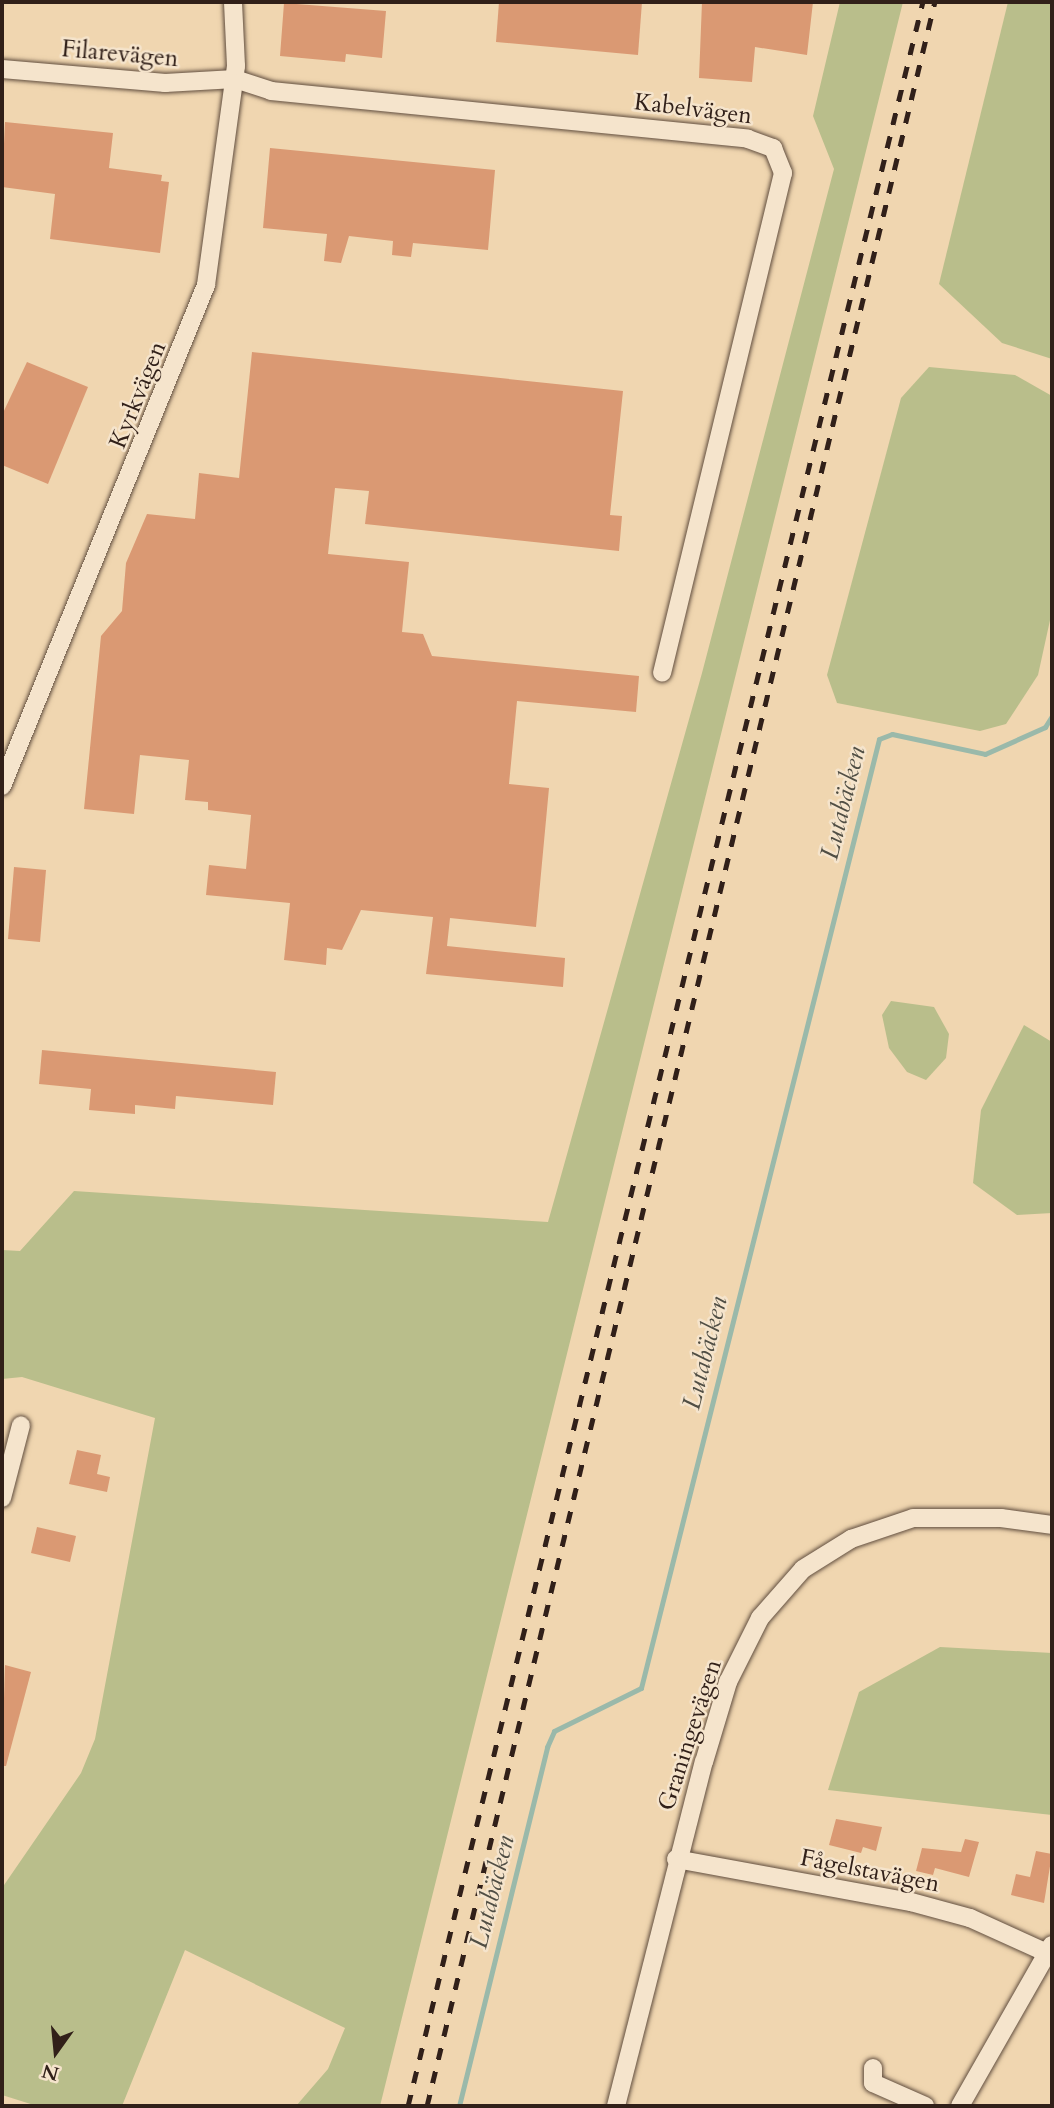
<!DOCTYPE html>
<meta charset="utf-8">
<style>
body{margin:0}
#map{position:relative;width:1054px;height:2108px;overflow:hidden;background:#f0d6b0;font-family:Cardo,serif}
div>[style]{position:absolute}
.green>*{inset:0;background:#b9be8b}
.stream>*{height:5px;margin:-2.5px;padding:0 2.5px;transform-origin:2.5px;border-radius:2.5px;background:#9ab9aa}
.building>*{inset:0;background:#da9973}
.roads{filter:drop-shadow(0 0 2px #614e3f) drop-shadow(0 0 2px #614e3f)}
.minor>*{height:18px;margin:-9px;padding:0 9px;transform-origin:9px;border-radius:9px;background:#f5e4cc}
.rail>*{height:5px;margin-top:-2.5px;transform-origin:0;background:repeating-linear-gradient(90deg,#312019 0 12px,transparent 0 24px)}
span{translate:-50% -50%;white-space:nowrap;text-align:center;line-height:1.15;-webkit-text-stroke:5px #f5e4cc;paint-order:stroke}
.street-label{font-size:24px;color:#312019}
.water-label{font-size:26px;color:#504e44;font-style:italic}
.frame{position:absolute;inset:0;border:4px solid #312019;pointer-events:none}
.north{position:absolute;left:21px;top:2017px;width:70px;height:70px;-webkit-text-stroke:5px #f5e4cc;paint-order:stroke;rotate:195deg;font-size:19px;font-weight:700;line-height:28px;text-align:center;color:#312019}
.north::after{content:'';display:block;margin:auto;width:24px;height:32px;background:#312019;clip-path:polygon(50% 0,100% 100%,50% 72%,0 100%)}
</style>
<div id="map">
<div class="green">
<i style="clip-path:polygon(840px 2px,903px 2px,380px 2106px,296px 2106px,328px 2069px,345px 2028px,185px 1950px,122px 2106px,37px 2106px,2px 2095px,2px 1888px,81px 1773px,95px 1739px,155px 1418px,22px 1377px,2px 1379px,2px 1250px,20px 1251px,74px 1191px,548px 1222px,702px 673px,834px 169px,813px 116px)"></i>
<i style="clip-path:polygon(1008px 2px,1052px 2px,1052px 359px,1002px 343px,939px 284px)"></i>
<i style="clip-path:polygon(929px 367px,1015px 375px,1052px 396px,1052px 611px,1038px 675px,1006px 724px,980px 731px,837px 703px,827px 675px,901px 398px)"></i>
<i style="clip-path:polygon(891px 1001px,934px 1007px,949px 1034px,946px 1058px,926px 1080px,907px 1072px,889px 1048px,882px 1015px)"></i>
<i style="clip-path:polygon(1024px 1025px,1052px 1042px,1052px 1213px,1017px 1215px,973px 1183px,981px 1110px)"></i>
<i style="clip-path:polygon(940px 1647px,1052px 1653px,1052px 1815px,828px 1790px,859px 1692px)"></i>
</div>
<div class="stream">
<i style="left:459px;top:2106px;width:370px;rotate:-76.2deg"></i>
<i style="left:547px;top:1747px;width:17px;rotate:-66deg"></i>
<i style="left:554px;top:1731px;width:97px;rotate:-26.3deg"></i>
<i style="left:641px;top:1688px;width:978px;rotate:-75.92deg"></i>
<i style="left:879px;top:739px;width:14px;rotate:-21deg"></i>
<i style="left:892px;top:734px;width:95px;rotate:12.1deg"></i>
<i style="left:985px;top:754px;width:66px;rotate:-24.2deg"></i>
<i style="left:1045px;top:727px;width:13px;rotate:-58deg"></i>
</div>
<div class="building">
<i style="clip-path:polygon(499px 2px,642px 2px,638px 55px,496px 42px)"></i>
<i style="clip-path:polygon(702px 2px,813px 2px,807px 55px,755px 47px,752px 82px,699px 78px)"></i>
<i style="clip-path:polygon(284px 3px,386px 11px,382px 58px,346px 54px,345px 62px,280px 56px)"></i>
<i style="clip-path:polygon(5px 122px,113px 133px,109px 168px,162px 175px,161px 181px,169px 182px,160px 253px,50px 239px,55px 194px,2px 187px)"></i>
<i style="clip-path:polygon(270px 148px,495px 170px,488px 250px,413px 243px,411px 257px,392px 255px,393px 241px,349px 236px,341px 263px,324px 261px,327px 234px,263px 228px)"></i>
<i style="clip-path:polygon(252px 352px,623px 391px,610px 515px,622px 516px,619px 551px,365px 524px,369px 491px,335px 488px,328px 554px,409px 562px,402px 632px,423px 634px,432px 656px,639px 676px,636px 712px,517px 701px,509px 784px,549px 788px,536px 927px,450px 918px,447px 946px,565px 958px,563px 987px,426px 974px,433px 917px,361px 910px,342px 950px,327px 948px,326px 965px,284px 960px,290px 903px,206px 895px,209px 865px,246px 869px,251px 815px,208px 810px,208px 802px,185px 800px,189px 760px,140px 755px,134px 814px,84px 809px,101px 636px,122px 611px,126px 563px,147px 514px,195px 519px,199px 473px,239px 478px)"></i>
<i style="clip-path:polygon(27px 362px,88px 387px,48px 484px,2px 465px,2px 415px)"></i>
<i style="clip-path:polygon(14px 867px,46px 870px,40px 942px,8px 939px)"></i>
<i style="clip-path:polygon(42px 1050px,276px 1072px,273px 1105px,176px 1096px,175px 1109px,135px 1105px,135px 1114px,89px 1110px,91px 1089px,39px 1084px)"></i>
<i style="clip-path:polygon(77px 1450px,101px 1455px,97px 1474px,110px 1477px,107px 1492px,69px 1484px)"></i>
<i style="clip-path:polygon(37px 1527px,76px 1536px,70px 1562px,31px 1553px)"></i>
<i style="clip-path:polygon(5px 1665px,31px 1672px,6px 1766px,2px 1766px)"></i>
<i style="clip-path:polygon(836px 1819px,882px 1827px,876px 1851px,863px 1847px,861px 1853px,829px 1845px)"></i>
<i style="clip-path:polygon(965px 1839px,979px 1842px,969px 1877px,935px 1868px,933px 1875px,916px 1871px,922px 1848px,961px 1852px)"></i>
<i style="clip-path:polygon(1036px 1851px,1052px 1854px,1044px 1903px,1011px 1895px,1016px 1874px,1030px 1877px)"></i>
</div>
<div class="roads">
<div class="minor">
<i style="left:2px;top:69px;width:164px;rotate:4.9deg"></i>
<i style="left:165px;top:83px;width:70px;rotate:-3.3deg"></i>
<i style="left:235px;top:79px;width:38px;rotate:18deg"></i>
<i style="left:271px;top:91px;width:479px;rotate:5.7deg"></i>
<i style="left:748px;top:139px;width:27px;rotate:20deg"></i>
<i style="left:773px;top:148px;width:27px;rotate:68deg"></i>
<i style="left:783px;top:173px;width:514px;rotate:103.6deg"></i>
<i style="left:2px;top:786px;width:541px;rotate:-67.84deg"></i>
<i style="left:206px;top:285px;width:221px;rotate:-82.2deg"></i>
<i style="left:236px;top:66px;width:64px;rotate:-92.7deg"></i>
<i style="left:2px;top:1498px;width:75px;rotate:-75.4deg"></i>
<i style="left:676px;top:1859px;width:239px;rotate:10.4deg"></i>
<i style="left:911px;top:1902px;width:61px;rotate:15.2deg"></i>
<i style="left:970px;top:1918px;width:85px;rotate:24.4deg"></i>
<i style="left:873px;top:2068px;width:15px;rotate:90deg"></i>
<i style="left:873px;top:2083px;width:57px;rotate:23.9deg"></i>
<i style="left:616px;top:2106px;width:355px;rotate:-75.7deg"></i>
<i style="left:704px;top:1762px;width:84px;rotate:-73.3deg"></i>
<i style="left:728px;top:1682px;width:72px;rotate:-63.4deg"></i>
<i style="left:760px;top:1618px;width:65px;rotate:-48.7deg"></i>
<i style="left:803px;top:1569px;width:57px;rotate:-32deg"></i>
<i style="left:851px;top:1539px;width:65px;rotate:-18.7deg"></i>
<i style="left:913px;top:1518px;width:88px"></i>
<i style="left:1001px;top:1518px;width:51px;rotate:7.8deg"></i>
<i style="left:960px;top:2106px;width:185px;rotate:-60.3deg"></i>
</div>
</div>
<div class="rail">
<i style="left:408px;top:2106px;width:2166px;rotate:-76.25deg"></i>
<i style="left:427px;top:2106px;width:2164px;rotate:-76.43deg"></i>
</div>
<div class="street-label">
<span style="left:120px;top:54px;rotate:5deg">Filarevägen</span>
<span style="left:693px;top:109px;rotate:7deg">Kabelvägen</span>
<span style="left:138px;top:395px;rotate:-68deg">Kyrkvägen</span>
<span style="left:690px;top:1735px;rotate:-72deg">Graningevägen</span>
<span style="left:870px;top:1871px;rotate:11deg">Fågelstavägen</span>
</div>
<div class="water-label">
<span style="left:843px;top:803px;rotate:-76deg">Lutabäcken</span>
<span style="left:705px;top:1353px;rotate:-76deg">Lutabäcken</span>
<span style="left:492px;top:1892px;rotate:-76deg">Lutabäcken</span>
</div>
<div class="frame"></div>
<div class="north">N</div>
</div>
